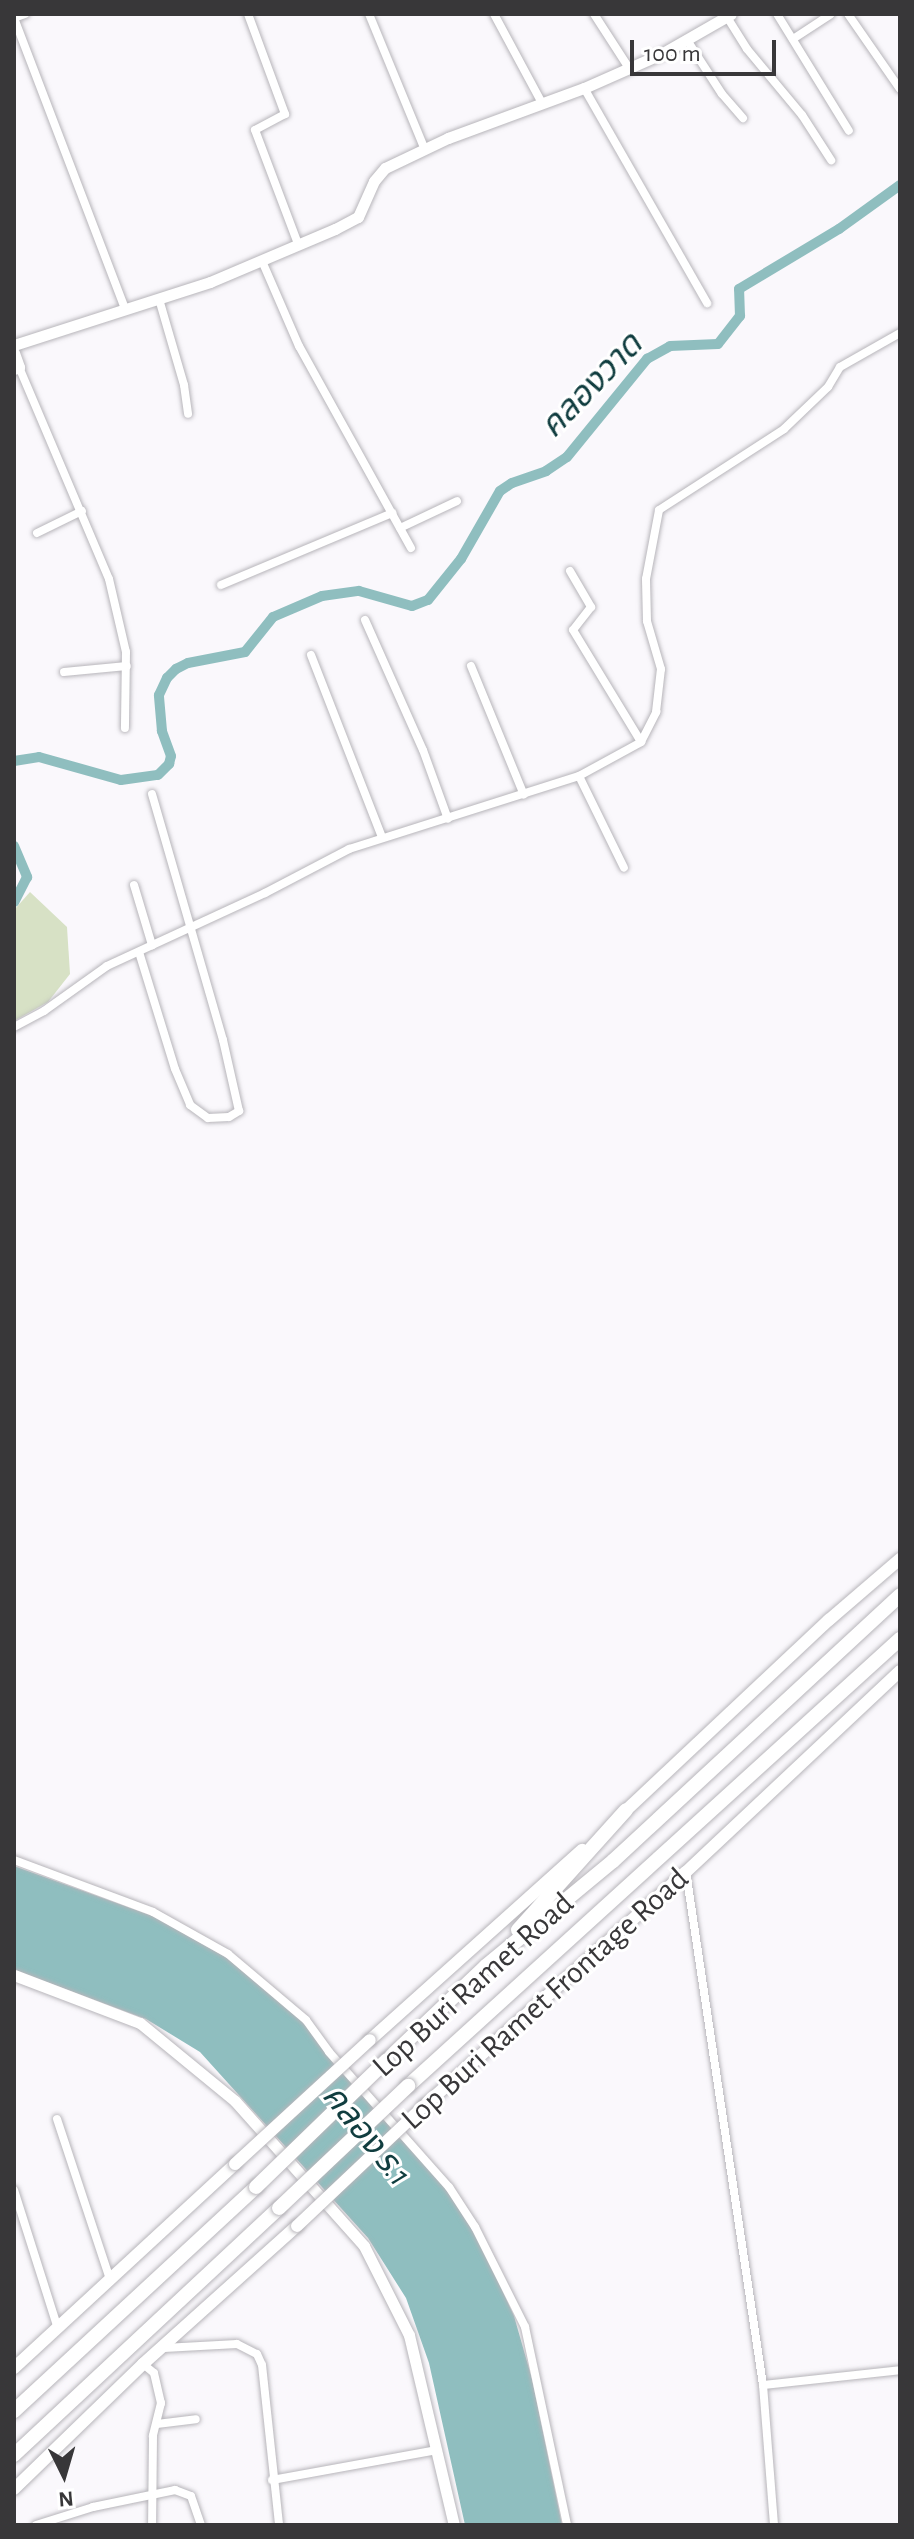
<!DOCTYPE html>
<meta charset="utf-8">
<style>
body{margin:0}
#map{position:relative;width:914px;height:2539px;overflow:hidden;background:#faf8fc;font-family:"Alegreya Sans","Noto Sans Thai",sans-serif}
div>[style]{position:absolute}
.green>*{inset:0;background:#d7e1c5}
.water>*{inset:0;background:#8fbebf}
.canal>*{height:10px;margin:-5px;padding:0 5px;transform-origin:5px;border-radius:5px;background:#8fbebf}
.roads{filter:drop-shadow(0 0 2px #b7b5ba) drop-shadow(0 0 2px #b7b5ba)}
.minor>*{height:8px;margin:-4px;padding:0 4px;transform-origin:4px;border-radius:4px;background:#fff}
.tertiary>*{height:11px;margin:-5.5px;padding:0 5.5px;transform-origin:5.5px;border-radius:5.5px;background:#fff}
.secondary>*{height:12px;margin:-6px;padding:0 6px;transform-origin:6px;border-radius:6px;background:#fff}
.primary>*{height:14px;margin:-7px;padding:0 7px;transform-origin:7px;border-radius:7px;background:#fff}
.bridges{filter:drop-shadow(0 0 2px #b7b5ba) drop-shadow(0 0 2px #b7b5ba)}
.secondary-bridge>*{height:12px;margin:-6px;padding:0 6px;transform-origin:6px;border-radius:6px;background:#fff}
.primary-bridge>*{height:14px;margin:-7px;padding:0 7px;transform-origin:7px;border-radius:7px;background:#fff}
span{translate:-50% -50%;white-space:nowrap;text-align:center;line-height:1.15;-webkit-text-stroke:6px #fff;paint-order:stroke}
.street-label{font-size:32px;color:#383739}
.water-label{font-size:34px;color:#103d3f;font-style:italic}
.frame{position:absolute;inset:0;border:16px solid #383739;pointer-events:none}
.north{position:absolute;left:24px;top:2435px;width:80px;height:80px;-webkit-text-stroke:6px #fff;paint-order:stroke;rotate:175deg;font-size:22px;font-weight:700;line-height:32px;text-align:center;color:#383739}
.north::after{content:'';display:block;margin:auto;width:28px;height:36px;background:#383739;clip-path:polygon(50% 0,100% 100%,50% 72%,0 100%)}
.scale{position:absolute;left:630px;top:40px;width:146px;height:36px;box-sizing:border-box;border:4px solid #383739;border-top:0;padding-left:10px;font-size:24px;line-height:28px;white-space:nowrap;color:#383739;-webkit-text-stroke:6px #fff;paint-order:stroke}
</style>
<div id="map">
<div class="green">
<i style="clip-path:polygon(30px 892px,67px 927px,70px 974px,48px 1002px,14px 1021px,14px 910px)"></i>
</div>
<div class="water">
<i style="clip-path:polygon(14px 1866px,155px 1917px,227px 1958px,300px 2019px,447px 2189px,473px 2227px,514px 2316px,532px 2379px,562px 2525px,465px 2525px,429px 2363px,406px 2298px,368px 2238px,200px 2052px,146px 2019px,14px 1970px)"></i>
</div>
<div class="canal">
<i style="left:14px;top:761px;width:25px;rotate:-9deg"></i>
<i style="left:39px;top:757px;width:85px;rotate:15.7deg"></i>
<i style="left:121px;top:780px;width:37px;rotate:-8deg"></i>
<i style="left:158px;top:775px;width:16px;rotate:-45deg"></i>
<i style="left:169px;top:764px;width:8px;rotate:-76deg"></i>
<i style="left:171px;top:756px;width:27px;rotate:-110deg"></i>
<i style="left:162px;top:731px;width:36px;rotate:-95deg"></i>
<i style="left:159px;top:695px;width:19px;rotate:-65deg"></i>
<i style="left:167px;top:678px;width:13px;rotate:-45deg"></i>
<i style="left:176px;top:669px;width:13px;rotate:-27deg"></i>
<i style="left:188px;top:663px;width:58px;rotate:-10.9deg"></i>
<i style="left:245px;top:652px;width:45px;rotate:-51.3deg"></i>
<i style="left:273px;top:617px;width:53px;rotate:-23.2deg"></i>
<i style="left:322px;top:596px;width:37px;rotate:-8deg"></i>
<i style="left:359px;top:591px;width:55px;rotate:15.8deg"></i>
<i style="left:412px;top:606px;width:17px;rotate:-21deg"></i>
<i style="left:428px;top:600px;width:53px;rotate:-51.2deg"></i>
<i style="left:461px;top:559px;width:78px;rotate:-60.2deg"></i>
<i style="left:500px;top:491px;width:14px;rotate:-34deg"></i>
<i style="left:512px;top:483px;width:36px;rotate:-19deg"></i>
<i style="left:546px;top:471px;width:25px;rotate:-34deg"></i>
<i style="left:567px;top:457px;width:127px;rotate:-50.8deg"></i>
<i style="left:647px;top:359px;width:26px;rotate:-29deg"></i>
<i style="left:670px;top:346px;width:48px;rotate:-2.4deg"></i>
<i style="left:718px;top:344px;width:36px;rotate:-52deg"></i>
<i style="left:740px;top:316px;width:27px;rotate:-92deg"></i>
<i style="left:739px;top:289px;width:117px;rotate:-31deg"></i>
<i style="left:839px;top:229px;width:75px;rotate:-35.8deg"></i>
<i style="left:14px;top:846px;width:34px;rotate:67deg"></i>
<i style="left:27px;top:877px;width:28px;rotate:117deg"></i>
</div>
<div class="roads">
<div class="minor">
<i style="left:25px;top:14px;width:12px;rotate:160deg"></i>
<i style="left:14px;top:18px;width:311px;rotate:69.1deg"></i>
<i style="left:248px;top:14px;width:107px;rotate:69.7deg"></i>
<i style="left:285px;top:114px;width:34px;rotate:152deg"></i>
<i style="left:255px;top:130px;width:122px;rotate:69.3deg"></i>
<i style="left:369px;top:14px;width:147px;rotate:67.6deg"></i>
<i style="left:494px;top:14px;width:101px;rotate:61.7deg"></i>
<i style="left:594px;top:14px;width:64px;rotate:57.1deg"></i>
<i style="left:777px;top:14px;width:137px;rotate:58.4deg"></i>
<i style="left:848px;top:14px;width:91px;rotate:55.3deg"></i>
<i style="left:727px;top:17px;width:38px;rotate:58deg"></i>
<i style="left:747px;top:49px;width:86px;rotate:50.2deg"></i>
<i style="left:802px;top:115px;width:54px;rotate:57.2deg"></i>
<i style="left:793px;top:39px;width:45px;rotate:-33.3deg"></i>
<i style="left:687px;top:40px;width:64px;rotate:57.1deg"></i>
<i style="left:722px;top:94px;width:32px;rotate:49deg"></i>
<i style="left:584px;top:88px;width:248px;rotate:60.2deg"></i>
<i style="left:262px;top:261px;width:93px;rotate:66.5deg"></i>
<i style="left:299px;top:346px;width:231px;rotate:61deg"></i>
<i style="left:159px;top:299px;width:90px;rotate:73.8deg"></i>
<i style="left:184px;top:385px;width:29px;rotate:82deg"></i>
<i style="left:19px;top:367px;width:230px;rotate:67deg"></i>
<i style="left:109px;top:579px;width:75px;rotate:76.9deg"></i>
<i style="left:126px;top:652px;width:76px;rotate:90.8deg"></i>
<i style="left:400px;top:528px;width:63px;rotate:-25.3deg"></i>
<i style="left:37px;top:533px;width:50px;rotate:-26.1deg"></i>
<i style="left:570px;top:571px;width:42px;rotate:59.7deg"></i>
<i style="left:591px;top:607px;width:29px;rotate:128deg"></i>
<i style="left:573px;top:630px;width:131px;rotate:58.7deg"></i>
<i style="left:221px;top:585px;width:186px;rotate:-22.8deg"></i>
<i style="left:365px;top:620px;width:142px;rotate:66deg"></i>
<i style="left:423px;top:750px;width:73px;rotate:70.1deg"></i>
<i style="left:311px;top:655px;width:195px;rotate:68.7deg"></i>
<i style="left:471px;top:666px;width:139px;rotate:67.7deg"></i>
<i style="left:64px;top:672px;width:63px;rotate:-5.4deg"></i>
<i style="left:579px;top:776px;width:102px;rotate:63.9deg"></i>
<i style="left:134px;top:885px;width:63px;rotate:73.3deg"></i>
<i style="left:139px;top:952px;width:122px;rotate:72.9deg"></i>
<i style="left:175px;top:1069px;width:39px;rotate:67deg"></i>
<i style="left:190px;top:1105px;width:22px;rotate:36deg"></i>
<i style="left:208px;top:1118px;width:21px;rotate:-3deg"></i>
<i style="left:229px;top:1117px;width:12px;rotate:-31deg"></i>
<i style="left:239px;top:1111px;width:73px;rotate:-102.7deg"></i>
<i style="left:223px;top:1040px;width:256px;rotate:-106.1deg"></i>
<i style="left:14px;top:1027px;width:34px;rotate:-28deg"></i>
<i style="left:44px;top:1011px;width:77px;rotate:-35.5deg"></i>
<i style="left:107px;top:966px;width:174px;rotate:-24.8deg"></i>
<i style="left:265px;top:893px;width:95px;rotate:-27.6deg"></i>
<i style="left:349px;top:849px;width:241px;rotate:-17.6deg"></i>
<i style="left:579px;top:776px;width:71px;rotate:-28.7deg"></i>
<i style="left:641px;top:742px;width:34px;rotate:-63deg"></i>
<i style="left:656px;top:712px;width:43px;rotate:-83.4deg"></i>
<i style="left:661px;top:669px;width:50px;rotate:-106.3deg"></i>
<i style="left:647px;top:621px;width:42px;rotate:-91.4deg"></i>
<i style="left:646px;top:579px;width:70px;rotate:-79.3deg"></i>
<i style="left:659px;top:510px;width:149px;rotate:-32.9deg"></i>
<i style="left:784px;top:429px;width:61px;rotate:-43.7deg"></i>
<i style="left:828px;top:387px;width:23px;rotate:-59deg"></i>
<i style="left:840px;top:367px;width:69px;rotate:-29.5deg"></i>
<i style="left:14px;top:1860px;width:148px;rotate:20.5deg"></i>
<i style="left:153px;top:1912px;width:86px;rotate:29.2deg"></i>
<i style="left:228px;top:1954px;width:102px;rotate:40.2deg"></i>
<i style="left:306px;top:2020px;width:39px;rotate:54deg"></i>
<i style="left:329px;top:2052px;width:181px;rotate:48.4deg"></i>
<i style="left:449px;top:2187px;width:48px;rotate:57deg"></i>
<i style="left:475px;top:2227px;width:112px;rotate:63.4deg"></i>
<i style="left:525px;top:2327px;width:202px;rotate:78deg"></i>
<i style="left:686px;top:1872px;width:519px;rotate:81.46deg"></i>
<i style="left:763px;top:2385px;width:140px;rotate:85.5deg"></i>
<i style="left:57px;top:2119px;width:169px;rotate:71.7deg"></i>
<i style="left:14px;top:2190px;width:146px;rotate:72.4deg"></i>
<i style="left:164px;top:2348px;width:73px;rotate:-3.1deg"></i>
<i style="left:237px;top:2344px;width:22px;rotate:27deg"></i>
<i style="left:257px;top:2354px;width:12px;rotate:66deg"></i>
<i style="left:262px;top:2365px;width:161px;rotate:83.9deg"></i>
<i style="left:143px;top:2364px;width:14px;rotate:39deg"></i>
<i style="left:154px;top:2373px;width:31px;rotate:77deg"></i>
<i style="left:161px;top:2403px;width:34px;rotate:104deg"></i>
<i style="left:153px;top:2436px;width:89px;rotate:90.6deg"></i>
<i style="left:763px;top:2385px;width:138px;rotate:-6.2deg"></i>
<i style="left:157px;top:2424px;width:39px;rotate:-7deg"></i>
<i style="left:272px;top:2480px;width:168px;rotate:-10.3deg"></i>
<i style="left:36px;top:2525px;width:60px;rotate:-17.5deg"></i>
<i style="left:93px;top:2507px;width:84px;rotate:-11.7deg"></i>
<i style="left:175px;top:2490px;width:17px;rotate:21deg"></i>
<i style="left:191px;top:2496px;width:31px;rotate:71deg"></i>
</div>
<div class="tertiary">
<i style="left:14px;top:345px;width:206px;rotate:-17.8deg"></i>
<i style="left:210px;top:282px;width:136px;rotate:-23deg"></i>
<i style="left:335px;top:229px;width:26px;rotate:-28deg"></i>
<i style="left:358px;top:217px;width:39px;rotate:-66deg"></i>
<i style="left:374px;top:181px;width:17px;rotate:-50deg"></i>
<i style="left:385px;top:168px;width:70px;rotate:-25.5deg"></i>
<i style="left:448px;top:138px;width:145px;rotate:-20.2deg"></i>
<i style="left:584px;top:88px;width:86px;rotate:-23.9deg"></i>
<i style="left:663px;top:53px;width:78px;rotate:-29.8deg"></i>
<i style="left:14px;top:353px;width:15px;rotate:70deg"></i>
<i style="left:19px;top:367px;width:5px;rotate:158deg"></i>
<i style="left:14px;top:1975px;width:135px;rotate:20.9deg"></i>
<i style="left:140px;top:2023px;width:123px;rotate:39.4deg"></i>
<i style="left:235px;top:2101px;width:194px;rotate:48.3deg"></i>
<i style="left:364px;top:2246px;width:100px;rotate:63.2deg"></i>
<i style="left:409px;top:2335px;width:195px;rotate:76.7deg"></i>
</div>
<div class="secondary">
<i style="left:620px;top:1816px;width:287px;rotate:-43.2deg"></i>
<i style="left:829px;top:1620px;width:94px;rotate:-40.7deg"></i>
<i style="left:370px;top:2040px;width:285px;rotate:-41.9deg"></i>
<i style="left:424px;top:2106px;width:351px;rotate:-41.8deg"></i>
<i style="left:686px;top:1872px;width:294px;rotate:-43.2deg"></i>
<i style="left:14px;top:2368px;width:301px;rotate:-42.7deg"></i>
<i style="left:14px;top:2489px;width:180px;rotate:-44.1deg"></i>
<i style="left:143px;top:2364px;width:207px;rotate:-41.9deg"></i>
</div>
<div class="primary">
<i style="left:518px;top:1930px;width:161px;rotate:-48deg"></i>
<i style="left:387px;top:2060px;width:137px;rotate:-43.5deg"></i>
<i style="left:486px;top:1966px;width:165px;rotate:-39.6deg"></i>
<i style="left:613px;top:1861px;width:391px;rotate:-42.8deg"></i>
<i style="left:408px;top:2086px;width:665px;rotate:-42.26deg"></i>
<i style="left:14px;top:2411px;width:330px;rotate:-42.8deg"></i>
<i style="left:14px;top:2455px;width:362px;rotate:-43deg"></i>
</div>
</div>
<div class="bridges">
<div class="secondary-bridge">
<i style="left:235px;top:2164px;width:183px;rotate:-42.6deg"></i>
<i style="left:297px;top:2226px;width:175px;rotate:-43.4deg"></i>
</div>
<div class="primary-bridge">
<i style="left:256px;top:2187px;width:182px;rotate:-44.1deg"></i>
<i style="left:279px;top:2208px;width:178px;rotate:-43.4deg"></i>
</div>
</div>
<div class="street-label">
<span style="left:473px;top:1985px;rotate:-42deg">Lop Buri Ramet Road</span>
<span style="left:545px;top:1999px;rotate:-42deg">Lop Buri Ramet Frontage Road</span>
</div>
<div class="water-label">
<span style="left:592px;top:386px;rotate:-46deg">คลองวาด</span>
<span style="left:366px;top:2136px;rotate:51deg">คลอง ร.1</span>
</div>
<div class="frame"></div>
<div class="north">N</div>
<div class="scale">100 m</div>
</div>
